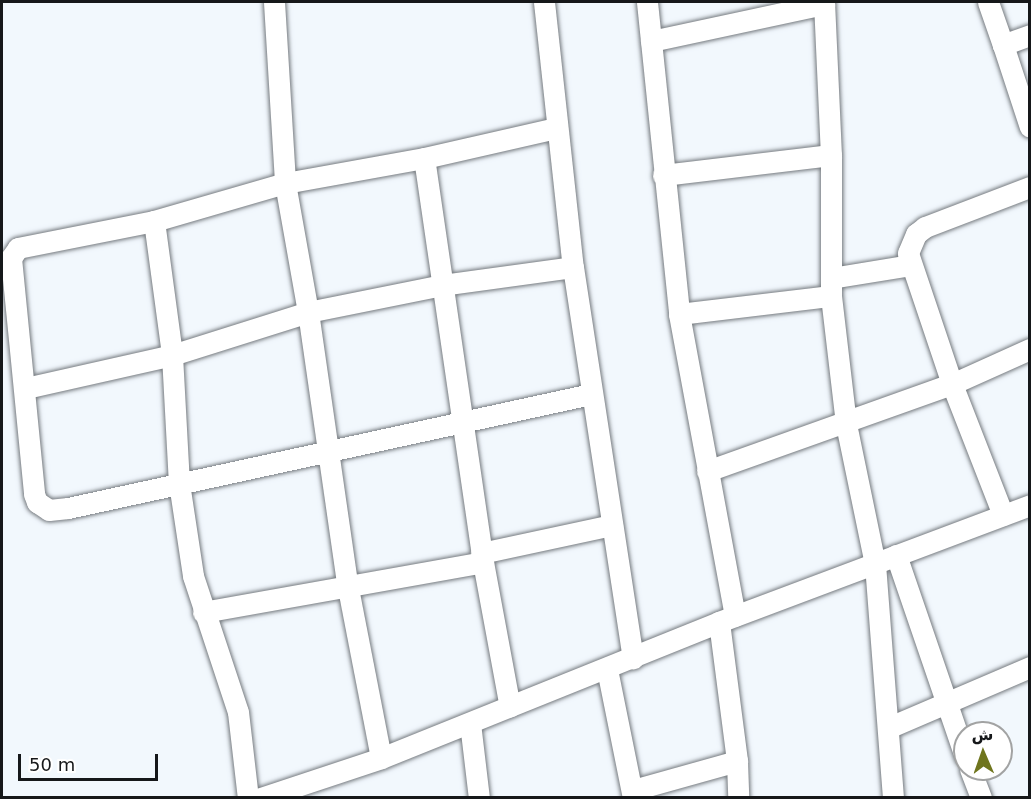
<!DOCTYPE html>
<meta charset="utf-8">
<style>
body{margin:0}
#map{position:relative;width:1031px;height:799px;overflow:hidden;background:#f2f8fd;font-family:"DejaVu Sans",Vazirmatn,sans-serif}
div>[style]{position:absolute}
.roads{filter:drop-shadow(0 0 2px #767b80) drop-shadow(0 0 2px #767b80)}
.minor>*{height:21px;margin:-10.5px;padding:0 10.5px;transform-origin:10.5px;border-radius:10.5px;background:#fff}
span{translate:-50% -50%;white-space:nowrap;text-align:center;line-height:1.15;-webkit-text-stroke:4.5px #fff;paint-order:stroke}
.frame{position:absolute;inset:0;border:3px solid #16181a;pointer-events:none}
.north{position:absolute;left:953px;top:721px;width:60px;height:60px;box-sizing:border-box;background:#fff;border:2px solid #a2a3a3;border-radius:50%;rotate:358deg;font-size:16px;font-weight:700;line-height:24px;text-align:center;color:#16181a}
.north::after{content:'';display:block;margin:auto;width:21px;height:27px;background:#6f751d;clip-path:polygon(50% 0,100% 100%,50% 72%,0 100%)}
.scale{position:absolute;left:18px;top:754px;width:140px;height:27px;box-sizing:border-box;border:3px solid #16181a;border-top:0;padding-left:8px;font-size:18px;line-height:21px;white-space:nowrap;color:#16181a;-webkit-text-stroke:4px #fff;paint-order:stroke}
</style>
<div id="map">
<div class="roads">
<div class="minor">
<i style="left:274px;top:2px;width:181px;rotate:86.5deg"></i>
<i style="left:285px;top:183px;width:131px;rotate:79.9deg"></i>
<i style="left:308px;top:312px;width:279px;rotate:81.8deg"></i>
<i style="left:348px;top:588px;width:173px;rotate:79deg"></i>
<i style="left:544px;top:2px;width:267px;rotate:83.8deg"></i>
<i style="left:573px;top:267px;width:396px;rotate:81.3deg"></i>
<i style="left:647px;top:2px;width:314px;rotate:84.1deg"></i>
<i style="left:679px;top:314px;width:307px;rotate:79.5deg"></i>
<i style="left:824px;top:2px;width:153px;rotate:87.4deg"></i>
<i style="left:831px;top:155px;width:141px;rotate:90deg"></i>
<i style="left:831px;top:296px;width:129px;rotate:83.3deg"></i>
<i style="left:846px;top:424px;width:143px;rotate:78.3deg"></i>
<i style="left:875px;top:564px;width:235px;rotate:85.6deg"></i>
<i style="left:988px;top:2px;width:46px;rotate:70.8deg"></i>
<i style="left:1030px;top:35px;width:29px;rotate:160deg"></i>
<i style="left:1003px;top:45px;width:86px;rotate:71.8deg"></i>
<i style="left:651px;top:41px;width:177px;rotate:-12.1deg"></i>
<i style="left:556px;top:128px;width:135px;rotate:167.2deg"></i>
<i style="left:424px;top:158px;width:141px;rotate:169.8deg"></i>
<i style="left:285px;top:183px;width:136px;rotate:163.8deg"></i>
<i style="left:154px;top:221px;width:139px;rotate:168.8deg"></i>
<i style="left:18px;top:248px;width:12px;rotate:125deg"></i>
<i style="left:11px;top:258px;width:237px;rotate:84.4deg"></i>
<i style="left:34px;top:494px;width:9px;rotate:69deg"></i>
<i style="left:37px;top:502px;width:14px;rotate:34deg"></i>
<i style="left:49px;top:510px;width:19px;rotate:-6deg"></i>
<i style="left:68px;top:508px;width:535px;rotate:-12.3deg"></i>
<i style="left:663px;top:175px;width:169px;rotate:-6.8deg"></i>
<i style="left:154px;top:221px;width:135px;rotate:82.3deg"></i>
<i style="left:172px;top:355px;width:128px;rotate:86.9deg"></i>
<i style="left:179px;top:483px;width:94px;rotate:81.4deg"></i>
<i style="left:193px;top:576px;width:143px;rotate:71.7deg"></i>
<i style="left:238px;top:712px;width:87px;rotate:83.4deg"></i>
<i style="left:831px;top:278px;width:80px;rotate:-9.3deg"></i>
<i style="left:679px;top:314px;width:153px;rotate:-6.8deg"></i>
<i style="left:26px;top:388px;width:150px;rotate:-12.7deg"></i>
<i style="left:172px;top:355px;width:143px;rotate:-17.5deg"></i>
<i style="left:308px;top:312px;width:137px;rotate:-11.4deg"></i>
<i style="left:442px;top:285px;width:132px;rotate:-7.8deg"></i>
<i style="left:707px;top:471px;width:260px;rotate:-19.6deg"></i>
<i style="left:952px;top:384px;width:85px;rotate:-24.2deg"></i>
<i style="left:1003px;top:515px;width:141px;rotate:-111.3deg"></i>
<i style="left:952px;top:384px;width:138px;rotate:-108.6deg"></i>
<i style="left:908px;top:253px;width:21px;rotate:-67deg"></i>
<i style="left:916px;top:234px;width:11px;rotate:-38deg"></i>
<i style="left:925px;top:227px;width:112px;rotate:-20.9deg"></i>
<i style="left:481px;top:553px;width:134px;rotate:-12.1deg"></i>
<i style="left:896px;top:555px;width:213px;rotate:71.1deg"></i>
<i style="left:483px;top:562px;width:147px;rotate:79.5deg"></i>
<i style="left:203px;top:612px;width:284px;rotate:-10.1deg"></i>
<i style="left:483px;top:562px;width:408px;rotate:-98.3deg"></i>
<i style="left:719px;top:622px;width:140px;rotate:82.6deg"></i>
<i style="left:737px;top:761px;width:37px;rotate:88deg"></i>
<i style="left:607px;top:669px;width:132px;rotate:78.6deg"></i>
<i style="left:470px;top:723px;width:76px;rotate:83.2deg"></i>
<i style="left:890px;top:727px;width:152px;rotate:-23.2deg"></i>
<i style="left:970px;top:769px;width:31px;rotate:69deg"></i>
<i style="left:633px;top:790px;width:108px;rotate:-15.6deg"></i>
<i style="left:261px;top:798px;width:126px;rotate:-18.4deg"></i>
<i style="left:381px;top:758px;width:364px;rotate:-21.9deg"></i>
<i style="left:719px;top:622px;width:332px;rotate:-20.6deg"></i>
</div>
</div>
<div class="frame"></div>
<div class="north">ش</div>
<div class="scale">50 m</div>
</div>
